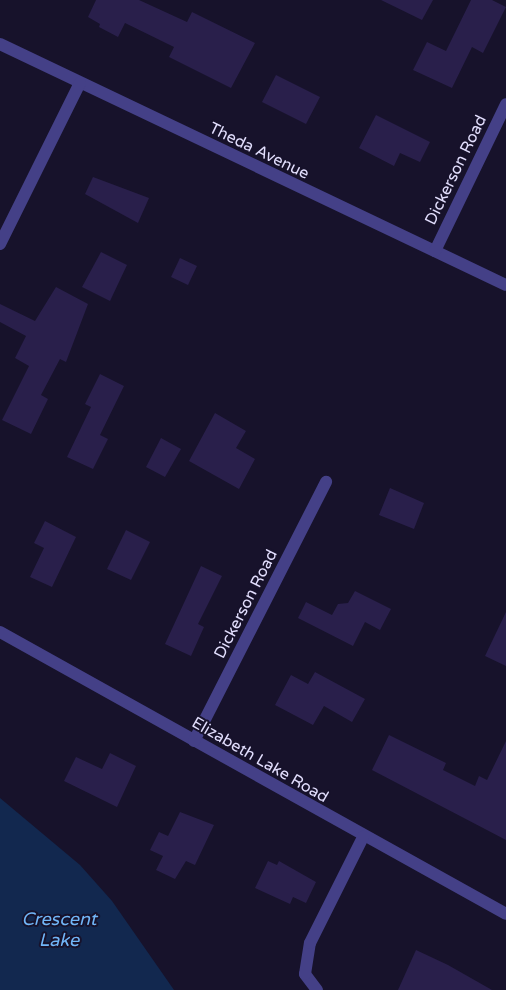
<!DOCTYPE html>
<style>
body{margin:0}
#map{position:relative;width:506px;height:990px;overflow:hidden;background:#17122b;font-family:"Varela Round",sans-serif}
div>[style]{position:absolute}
.water>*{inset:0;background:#12284f}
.building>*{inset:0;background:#291f4b}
.minor>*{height:12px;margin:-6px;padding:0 6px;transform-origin:6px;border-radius:6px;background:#444087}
span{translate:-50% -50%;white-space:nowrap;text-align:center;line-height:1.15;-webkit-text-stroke:4px #17122b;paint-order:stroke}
.street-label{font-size:16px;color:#e2defd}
.water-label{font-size:18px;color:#71b6f8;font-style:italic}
</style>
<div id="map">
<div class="water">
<i style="clip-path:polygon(0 798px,80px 865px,112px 901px,174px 990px,0 990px)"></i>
</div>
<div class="building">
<i style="clip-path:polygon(96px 0,139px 0,187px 22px,192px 12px,255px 43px,231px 88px,169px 57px,174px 47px,125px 23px,118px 37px,99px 27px,100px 24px,88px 17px)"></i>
<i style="clip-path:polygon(381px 0,433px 0,422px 20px)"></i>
<i style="clip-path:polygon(471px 0,492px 0,506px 7px,483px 53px,472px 47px,452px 88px,413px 70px,427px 42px,446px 51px)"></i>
<i style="clip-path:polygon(276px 75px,320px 97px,306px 124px,262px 102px)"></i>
<i style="clip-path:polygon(376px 115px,430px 142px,420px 162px,400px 153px,394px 166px,359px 148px)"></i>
<i style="clip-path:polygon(93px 177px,149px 198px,138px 223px,85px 194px)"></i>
<i style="clip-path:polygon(101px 252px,127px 265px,110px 301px,82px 287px)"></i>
<i style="clip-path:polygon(180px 258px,197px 266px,188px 285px,171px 277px)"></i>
<i style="clip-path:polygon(56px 287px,88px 304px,66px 362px,60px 359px,41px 395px,48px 399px,31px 434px,2px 420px,29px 366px,15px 358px,26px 336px,0 322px,0 304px,35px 321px)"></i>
<i style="clip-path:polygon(100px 374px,124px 386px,100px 435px,108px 439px,93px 469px,67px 457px,91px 407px,85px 404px)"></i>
<i style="clip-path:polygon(215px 413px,246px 431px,236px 448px,255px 459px,239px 489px,189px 461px)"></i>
<i style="clip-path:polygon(161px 438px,181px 449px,165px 477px,146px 467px)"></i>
<i style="clip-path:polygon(390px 488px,424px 503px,414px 529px,379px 515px)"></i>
<i style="clip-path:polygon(45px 521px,76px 537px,52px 587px,30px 577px,44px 548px,34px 543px)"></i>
<i style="clip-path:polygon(126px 530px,150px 542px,131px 580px,107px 569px)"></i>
<i style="clip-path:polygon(201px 566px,222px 576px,198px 624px,204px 627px,191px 656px,165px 644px)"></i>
<i style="clip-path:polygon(355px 591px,391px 609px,380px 630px,365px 622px,353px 646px,298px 618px,306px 602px,332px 615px,338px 604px,348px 603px)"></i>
<i style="clip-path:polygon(506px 612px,506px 666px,485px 656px)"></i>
<i style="clip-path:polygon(315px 672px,365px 699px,352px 722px,324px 706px,313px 725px,275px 705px,291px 675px,308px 684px)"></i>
<i style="clip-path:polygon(389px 735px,446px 763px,443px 770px,475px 786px,479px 776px,487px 780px,506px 741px,506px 840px,372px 770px)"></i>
<i style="clip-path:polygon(110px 753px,136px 766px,117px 807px,64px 781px,76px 757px,102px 769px)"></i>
<i style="clip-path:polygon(180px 812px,214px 825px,195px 865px,186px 861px,175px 879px,156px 870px,163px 856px,150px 850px,159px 832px,168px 836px)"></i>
<i style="clip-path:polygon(268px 861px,277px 865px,279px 861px,316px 882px,306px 903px,293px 897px,290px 904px,255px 888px)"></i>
<i style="clip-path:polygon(416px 950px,448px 965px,492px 990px,398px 990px)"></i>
</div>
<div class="minor">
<i style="left:0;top:44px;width:560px;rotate:25.47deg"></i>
<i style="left:0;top:244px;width:180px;rotate:-63.6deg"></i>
<i style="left:435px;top:251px;width:163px;rotate:-64.2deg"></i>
<i style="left:0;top:632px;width:579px;rotate:29.13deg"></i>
<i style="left:194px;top:741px;width:291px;rotate:-63deg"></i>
<i style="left:317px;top:990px;width:20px;rotate:-127deg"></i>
<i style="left:305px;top:974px;width:31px;rotate:-81deg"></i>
<i style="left:310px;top:943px;width:119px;rotate:-63.4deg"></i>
</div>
<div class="street-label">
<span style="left:259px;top:151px;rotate:26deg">Theda Avenue</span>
<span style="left:456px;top:170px;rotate:-64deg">Dickerson Road</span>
<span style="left:246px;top:604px;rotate:-63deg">Dickerson Road</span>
<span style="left:260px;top:760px;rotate:30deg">Elizabeth Lake Road</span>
</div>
<div class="water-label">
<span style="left:59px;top:930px">Crescent<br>Lake</span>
</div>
</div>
